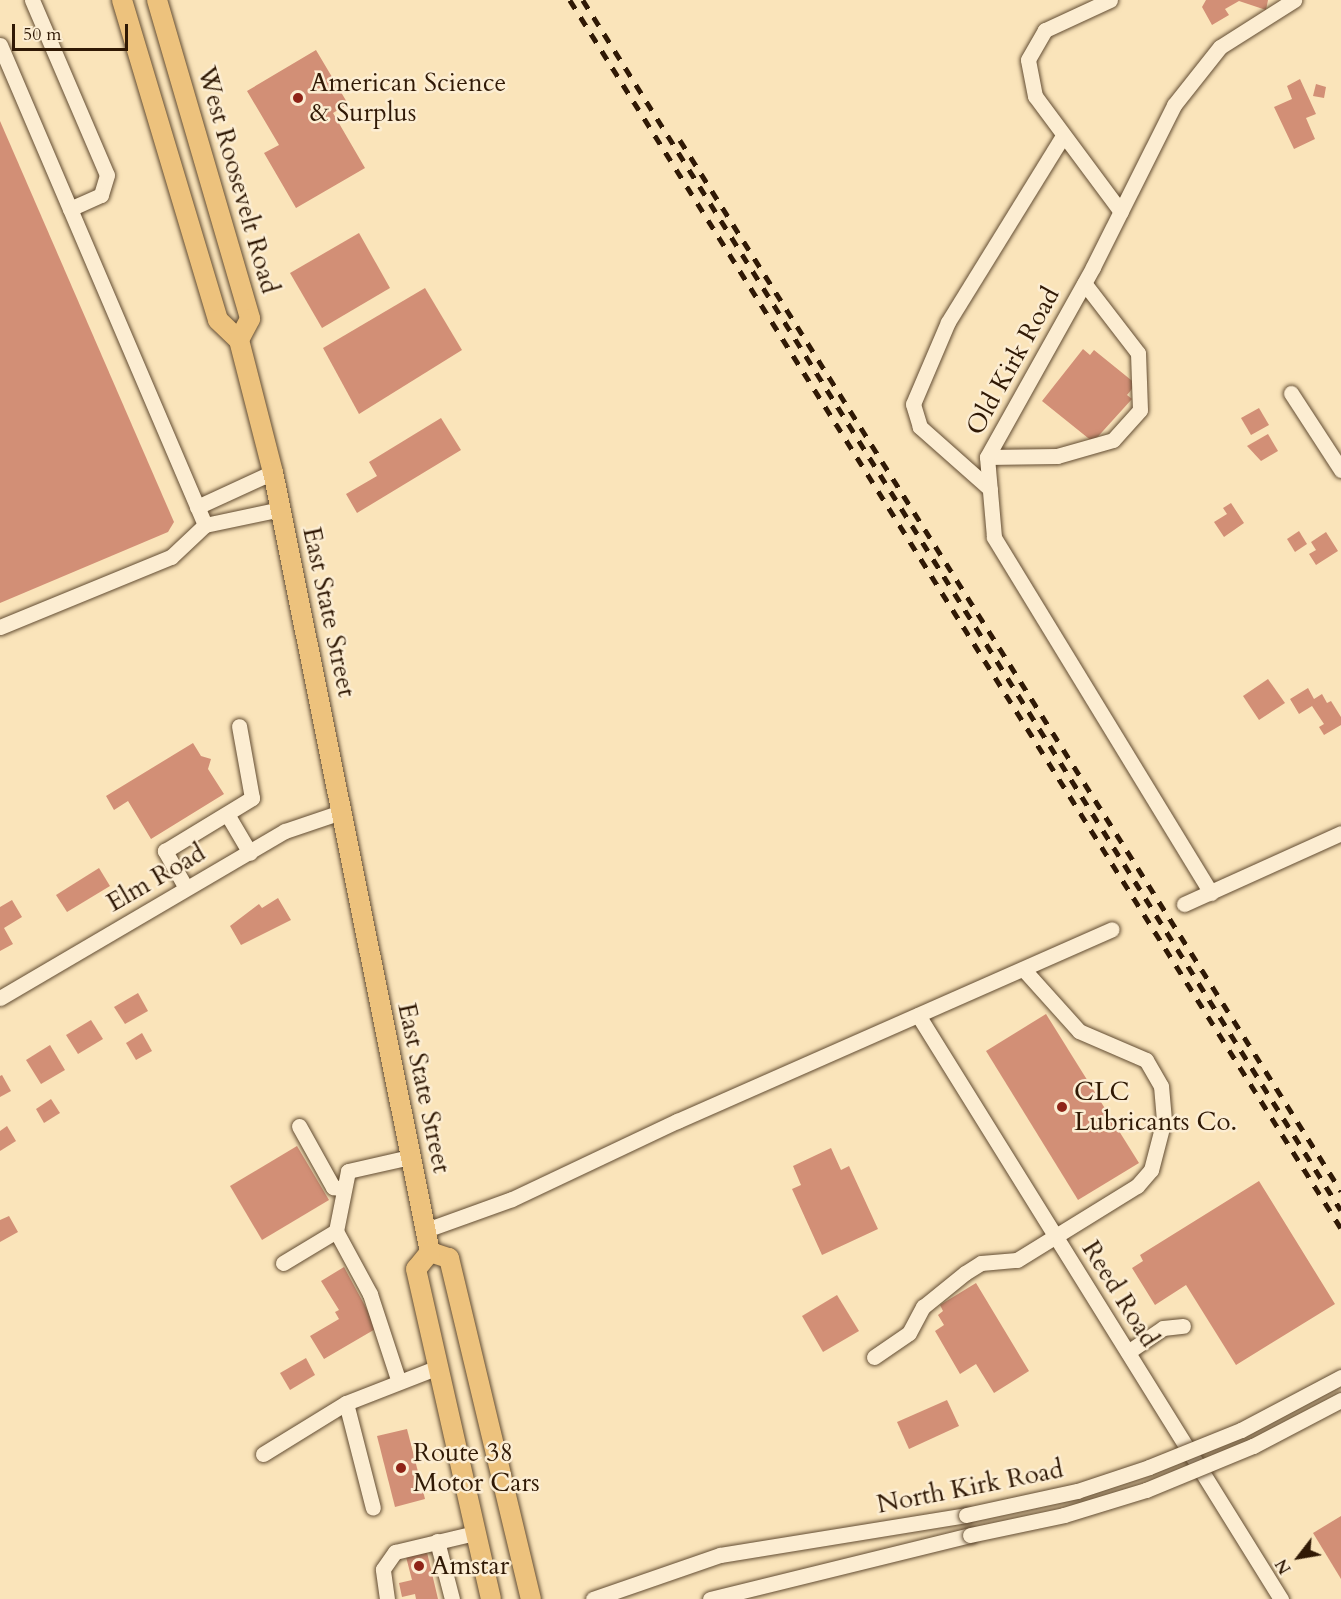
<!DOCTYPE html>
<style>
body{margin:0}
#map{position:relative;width:1341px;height:1599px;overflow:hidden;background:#fae4ba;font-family:Cardo,serif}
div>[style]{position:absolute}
.building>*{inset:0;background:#d28f76}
.roads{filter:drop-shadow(0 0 2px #624c32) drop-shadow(0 0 2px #624c32)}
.minor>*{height:15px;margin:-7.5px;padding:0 7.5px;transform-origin:7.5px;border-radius:7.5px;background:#fcedd2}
.major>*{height:20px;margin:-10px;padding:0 10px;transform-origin:10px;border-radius:10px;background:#edc27d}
.rail>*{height:4.5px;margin-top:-2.25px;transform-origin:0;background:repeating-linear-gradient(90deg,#301905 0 10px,transparent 0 20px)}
.bridges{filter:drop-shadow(0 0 2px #624c32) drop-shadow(0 0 2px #624c32)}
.minor-bridge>*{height:15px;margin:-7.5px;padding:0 7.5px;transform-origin:7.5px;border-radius:7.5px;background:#fcedd2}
.dots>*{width:16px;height:16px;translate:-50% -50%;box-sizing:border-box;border:3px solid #fcedd2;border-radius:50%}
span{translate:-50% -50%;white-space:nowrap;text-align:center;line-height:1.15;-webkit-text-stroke:5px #fcedd2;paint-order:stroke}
.poi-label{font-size:26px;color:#301905}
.left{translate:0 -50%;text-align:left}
.street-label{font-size:26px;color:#301905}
.north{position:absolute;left:1269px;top:1527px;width:60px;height:60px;-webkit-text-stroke:4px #fcedd2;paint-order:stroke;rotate:239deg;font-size:16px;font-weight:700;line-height:24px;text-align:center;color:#301905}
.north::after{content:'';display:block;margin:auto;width:21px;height:27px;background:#301905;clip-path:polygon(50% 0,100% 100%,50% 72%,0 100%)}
.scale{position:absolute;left:12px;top:24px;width:116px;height:27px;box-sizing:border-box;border:3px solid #301905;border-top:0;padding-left:8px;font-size:18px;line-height:21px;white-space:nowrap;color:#301905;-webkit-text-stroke:4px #fcedd2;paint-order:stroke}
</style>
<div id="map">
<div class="building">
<i style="clip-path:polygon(1206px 0,1268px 0,1266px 10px,1239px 1px,1225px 9px,1229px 15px,1212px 25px,1202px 7px)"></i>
<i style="clip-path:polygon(316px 50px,348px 104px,333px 113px,365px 168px,296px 208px,264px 153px,279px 145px,247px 91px)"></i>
<i style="clip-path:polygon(1300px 79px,1316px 114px,1306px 118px,1315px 139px,1294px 149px,1274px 107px,1292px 99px,1287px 86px)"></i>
<i style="clip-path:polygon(1316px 84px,1326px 87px,1324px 98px,1313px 96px)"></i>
<i style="clip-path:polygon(0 121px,174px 522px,168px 532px,0 603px)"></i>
<i style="clip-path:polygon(359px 233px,390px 288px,322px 328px,290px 273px)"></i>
<i style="clip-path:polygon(425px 288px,462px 350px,359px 414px,323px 348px)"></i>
<i style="clip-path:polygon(1083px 349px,1090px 355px,1094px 350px,1136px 384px,1127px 395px,1132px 399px,1093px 442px,1042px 401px)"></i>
<i style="clip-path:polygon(1259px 408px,1269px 425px,1251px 435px,1241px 418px)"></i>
<i style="clip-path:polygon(441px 418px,461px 450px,357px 513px,346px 494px,377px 476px,369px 462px)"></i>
<i style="clip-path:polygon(1268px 434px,1278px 451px,1261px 461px,1247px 446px)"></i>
<i style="clip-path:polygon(1231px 503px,1244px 523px,1224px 537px,1214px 522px,1227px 514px,1223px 508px)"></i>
<i style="clip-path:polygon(1299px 531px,1307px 544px,1295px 552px,1287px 539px)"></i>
<i style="clip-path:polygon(1326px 532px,1338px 551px,1316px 565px,1309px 554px,1316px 550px,1311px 542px)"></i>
<i style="clip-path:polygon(1268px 679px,1285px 703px,1259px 720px,1243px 696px)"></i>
<i style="clip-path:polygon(1308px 688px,1314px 699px,1322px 694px,1327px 703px,1331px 701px,1341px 717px,1341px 725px,1324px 735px,1319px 727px,1324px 724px,1312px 706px,1299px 714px,1290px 699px)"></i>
<i style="clip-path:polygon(193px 743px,201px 756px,211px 759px,208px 769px,224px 794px,151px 839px,128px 801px,114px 810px,106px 796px)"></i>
<i style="clip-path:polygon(99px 868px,110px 886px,67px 912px,56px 895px)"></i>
<i style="clip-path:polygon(278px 898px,291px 920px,241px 945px,230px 926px,259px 904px,262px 908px)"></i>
<i style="clip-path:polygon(12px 900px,22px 917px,4px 928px,13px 944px,0 951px,0 907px)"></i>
<i style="clip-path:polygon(138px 993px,148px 1011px,125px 1024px,114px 1007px)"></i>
<i style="clip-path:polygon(1046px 1014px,1139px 1163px,1078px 1200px,986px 1051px)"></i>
<i style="clip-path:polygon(91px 1020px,103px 1039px,78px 1054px,66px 1035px)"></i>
<i style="clip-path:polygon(142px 1033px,152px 1051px,136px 1060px,126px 1043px)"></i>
<i style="clip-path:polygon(50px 1045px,65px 1070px,41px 1084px,26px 1060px)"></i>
<i style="clip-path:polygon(2px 1075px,11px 1091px,0 1097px,0 1076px)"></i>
<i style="clip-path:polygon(51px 1099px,60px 1113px,44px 1123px,36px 1109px)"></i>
<i style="clip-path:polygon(7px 1126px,16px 1141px,0 1151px,0 1131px)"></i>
<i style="clip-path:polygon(297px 1146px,329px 1200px,262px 1240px,230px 1186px)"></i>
<i style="clip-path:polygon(831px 1148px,841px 1170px,849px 1166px,878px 1229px,822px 1255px,792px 1189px,801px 1185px,793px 1166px)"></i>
<i style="clip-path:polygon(1259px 1181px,1335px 1304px,1236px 1365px,1186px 1285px,1155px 1305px,1132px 1268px,1143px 1261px,1140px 1255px)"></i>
<i style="clip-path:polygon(9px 1216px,18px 1232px,0 1242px,0 1220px)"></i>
<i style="clip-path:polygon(344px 1267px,377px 1328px,324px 1359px,310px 1336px,339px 1319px,335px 1312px,339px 1310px,321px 1281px)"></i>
<i style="clip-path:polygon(976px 1283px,1029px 1371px,994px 1393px,976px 1364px,960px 1374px,935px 1331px,944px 1325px,938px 1315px,943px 1311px,940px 1305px)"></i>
<i style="clip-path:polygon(837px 1295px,859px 1331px,823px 1352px,802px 1316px)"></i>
<i style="clip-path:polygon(306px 1358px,315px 1375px,290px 1390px,280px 1373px)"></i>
<i style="clip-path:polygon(947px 1400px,959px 1426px,909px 1449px,897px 1422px)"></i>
<i style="clip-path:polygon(407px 1429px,425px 1499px,395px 1507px,377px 1436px)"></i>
<i style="clip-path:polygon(1341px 1516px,1341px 1579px,1313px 1533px)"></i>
<i style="clip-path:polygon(426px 1548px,438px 1599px,416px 1599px,415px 1594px,402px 1597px,399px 1583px,412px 1580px,405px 1553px)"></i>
</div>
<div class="roads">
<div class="minor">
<i style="left:32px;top:0;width:190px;rotate:66.8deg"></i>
<i style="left:107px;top:175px;width:21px;rotate:107deg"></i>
<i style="left:101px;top:195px;width:34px;rotate:156deg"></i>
<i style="left:1110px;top:0;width:72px;rotate:155.2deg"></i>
<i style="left:1045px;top:30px;width:34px;rotate:120deg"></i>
<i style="left:1028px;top:60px;width:37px;rotate:79deg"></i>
<i style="left:1035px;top:96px;width:144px;rotate:53.4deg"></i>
<i style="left:0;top:45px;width:522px;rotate:66.87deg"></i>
<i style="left:1291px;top:393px;width:92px;rotate:57deg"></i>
<i style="left:987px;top:457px;width:70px;rotate:-0.8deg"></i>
<i style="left:1057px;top:456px;width:58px;rotate:-15.9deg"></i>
<i style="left:1113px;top:440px;width:40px;rotate:-48deg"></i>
<i style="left:1140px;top:410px;width:57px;rotate:-92deg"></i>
<i style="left:1138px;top:353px;width:88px;rotate:-127.6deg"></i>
<i style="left:990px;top:489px;width:94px;rotate:-138.5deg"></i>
<i style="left:920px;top:427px;width:24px;rotate:-107deg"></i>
<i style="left:913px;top:404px;width:89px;rotate:-66.9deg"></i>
<i style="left:948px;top:322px;width:219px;rotate:-58.3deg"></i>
<i style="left:197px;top:507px;width:84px;rotate:-24.7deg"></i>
<i style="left:0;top:627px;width:185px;rotate:-22.3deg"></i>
<i style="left:171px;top:557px;width:47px;rotate:-43.3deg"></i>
<i style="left:205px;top:525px;width:78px;rotate:-11.9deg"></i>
<i style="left:227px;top:814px;width:45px;rotate:59.5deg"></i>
<i style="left:186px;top:888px;width:43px;rotate:-119.6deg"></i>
<i style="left:165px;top:851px;width:102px;rotate:-31.3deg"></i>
<i style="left:252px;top:798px;width:73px;rotate:-100.2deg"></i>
<i style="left:1211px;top:893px;width:417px;rotate:-121.4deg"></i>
<i style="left:994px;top:537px;width:80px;rotate:-95deg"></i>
<i style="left:987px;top:457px;width:218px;rotate:-60.8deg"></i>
<i style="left:1093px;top:267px;width:181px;rotate:-63.4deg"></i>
<i style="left:1174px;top:105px;width:74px;rotate:-51.6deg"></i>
<i style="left:1220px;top:47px;width:88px;rotate:-32.4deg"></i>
<i style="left:1184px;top:904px;width:172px;rotate:-24.3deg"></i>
<i style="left:0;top:998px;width:330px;rotate:-30.4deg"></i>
<i style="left:285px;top:831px;width:59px;rotate:-18.7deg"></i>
<i style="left:918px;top:1015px;width:688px;rotate:58.14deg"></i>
<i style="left:299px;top:1126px;width:70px;rotate:60.9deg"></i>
<i style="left:333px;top:1187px;width:10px;rotate:11deg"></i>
<i style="left:426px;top:1230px;width:91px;rotate:-19.8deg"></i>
<i style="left:512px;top:1199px;width:183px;rotate:-25.3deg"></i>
<i style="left:677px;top:1121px;width:475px;rotate:-23.8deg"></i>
<i style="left:336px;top:1231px;width:72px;rotate:61.6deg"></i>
<i style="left:370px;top:1294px;width:89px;rotate:71.8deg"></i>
<i style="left:283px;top:1263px;width:62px;rotate:-31.1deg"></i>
<i style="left:336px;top:1231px;width:61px;rotate:-78.7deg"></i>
<i style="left:348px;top:1171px;width:64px;rotate:-12.7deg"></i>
<i style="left:1128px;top:1352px;width:42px;rotate:-34.4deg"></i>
<i style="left:1163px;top:1328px;width:20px;rotate:-6deg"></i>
<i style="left:874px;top:1357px;width:42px;rotate:-34.4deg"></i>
<i style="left:909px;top:1333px;width:30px;rotate:-62deg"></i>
<i style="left:923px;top:1307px;width:54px;rotate:-39deg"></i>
<i style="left:965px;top:1273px;width:19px;rotate:-32deg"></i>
<i style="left:981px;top:1263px;width:36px;rotate:-5deg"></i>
<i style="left:1017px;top:1260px;width:141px;rotate:-31.7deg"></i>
<i style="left:1137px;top:1186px;width:21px;rotate:-49deg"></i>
<i style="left:1151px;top:1170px;width:52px;rotate:-75.4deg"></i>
<i style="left:1164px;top:1120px;width:34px;rotate:-95deg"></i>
<i style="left:1161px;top:1086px;width:30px;rotate:-120deg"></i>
<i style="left:1146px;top:1060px;width:73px;rotate:-156.6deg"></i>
<i style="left:1079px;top:1031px;width:82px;rotate:-132deg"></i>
<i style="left:346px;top:1403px;width:108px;rotate:75.6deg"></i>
<i style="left:263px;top:1454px;width:97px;rotate:-31.6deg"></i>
<i style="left:346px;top:1403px;width:97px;rotate:-21.3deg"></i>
<i style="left:437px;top:1541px;width:60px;rotate:75.5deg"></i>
<i style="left:387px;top:1599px;width:30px;rotate:-98deg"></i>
<i style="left:383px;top:1569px;width:21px;rotate:-55deg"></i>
<i style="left:395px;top:1552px;width:82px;rotate:-13.4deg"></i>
<i style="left:593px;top:1599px;width:134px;rotate:-19.1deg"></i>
<i style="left:720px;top:1555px;width:249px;rotate:-9.2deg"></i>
<i style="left:710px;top:1599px;width:268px;rotate:-13.8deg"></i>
</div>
<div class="major">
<i style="left:122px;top:0;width:334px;rotate:73.3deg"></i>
<i style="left:218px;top:320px;width:29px;rotate:44deg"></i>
<i style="left:239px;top:340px;width:136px;rotate:75.6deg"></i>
<i style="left:273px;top:472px;width:796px;rotate:78.62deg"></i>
<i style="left:157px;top:0;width:332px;rotate:73.7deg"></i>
<i style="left:250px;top:319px;width:24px;rotate:118deg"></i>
<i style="left:430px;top:1252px;width:20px;rotate:18deg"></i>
<i style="left:449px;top:1258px;width:351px;rotate:76.5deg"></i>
<i style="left:430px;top:1252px;width:22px;rotate:129deg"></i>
<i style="left:416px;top:1269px;width:338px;rotate:77.2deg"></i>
</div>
</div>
<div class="rail">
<i style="left:570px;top:0;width:1450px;rotate:57.88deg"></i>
<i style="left:583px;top:0;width:1428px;rotate:57.94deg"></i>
<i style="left:680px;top:140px;width:1242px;rotate:57.83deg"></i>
</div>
<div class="bridges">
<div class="minor-bridge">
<i style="left:966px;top:1515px;width:114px;rotate:-12.2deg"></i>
<i style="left:1077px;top:1491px;width:76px;rotate:-18.4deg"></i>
<i style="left:1149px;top:1467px;width:99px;rotate:-21.9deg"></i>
<i style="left:1241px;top:1430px;width:113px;rotate:-27.9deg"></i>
<i style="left:970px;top:1535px;width:96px;rotate:-12deg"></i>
<i style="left:1064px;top:1515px;width:86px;rotate:-17deg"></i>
<i style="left:1146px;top:1490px;width:116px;rotate:-22.4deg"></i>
<i style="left:1253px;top:1446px;width:99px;rotate:-27.6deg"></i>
</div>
</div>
<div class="dots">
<i style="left:298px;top:98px;background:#8f2418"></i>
<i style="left:1062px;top:1107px;background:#8f2418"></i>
<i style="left:401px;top:1468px;background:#8f2418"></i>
<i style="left:419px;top:1566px;background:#8f2418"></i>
</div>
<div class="poi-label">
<span class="left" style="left:310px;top:98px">American Science<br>&amp; Surplus</span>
<span class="left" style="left:1074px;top:1107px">CLC<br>Lubricants Co.</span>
<span class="left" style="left:413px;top:1468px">Route 38<br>Motor Cars</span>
<span class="left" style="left:431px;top:1566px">Amstar</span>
</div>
<div class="street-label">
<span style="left:238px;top:180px;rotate:74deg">West Roosevelt Road</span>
<span style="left:1013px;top:361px;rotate:-61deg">Old Kirk Road</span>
<span style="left:329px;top:612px;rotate:78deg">East State Street</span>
<span style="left:156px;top:878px;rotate:-30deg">Elm Road</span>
<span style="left:424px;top:1088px;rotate:78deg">East State Street</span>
<span style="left:1120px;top:1294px;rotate:58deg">Reed Road</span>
<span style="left:970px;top:1487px;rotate:-11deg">North Kirk Road</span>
</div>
<div class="north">N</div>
<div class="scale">50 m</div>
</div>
